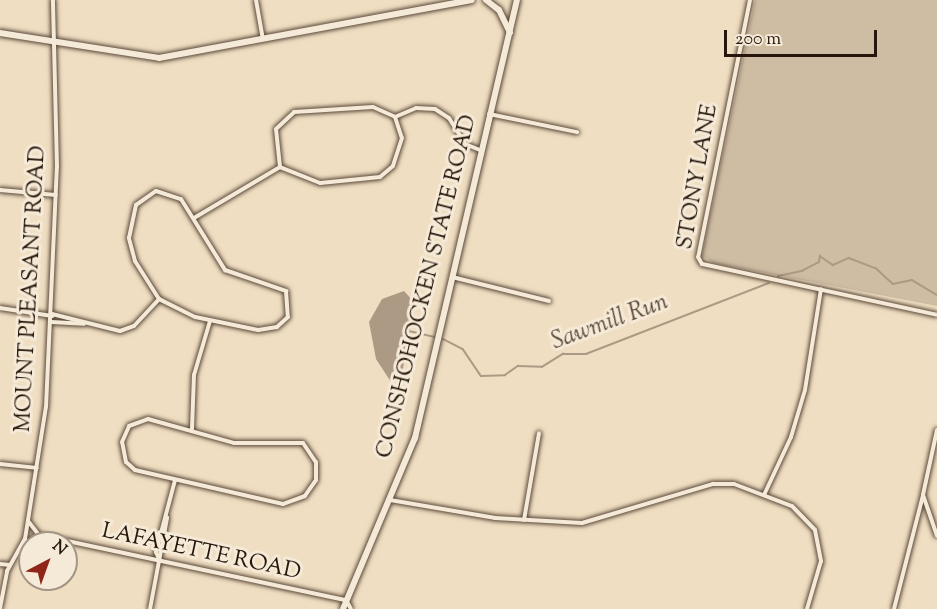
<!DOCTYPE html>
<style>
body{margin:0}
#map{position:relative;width:937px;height:609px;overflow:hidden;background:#f0dec2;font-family:"Sorts Mill Goudy",serif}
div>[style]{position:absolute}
.green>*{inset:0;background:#cebca3}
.water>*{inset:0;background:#ac9a84}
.stream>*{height:1.5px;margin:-0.75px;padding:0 0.75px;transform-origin:0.75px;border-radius:0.75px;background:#ac9a84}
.roads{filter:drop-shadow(0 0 2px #594839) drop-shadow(0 0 2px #594839)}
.minor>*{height:4px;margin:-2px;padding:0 2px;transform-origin:2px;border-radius:2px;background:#f5ead7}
.secondary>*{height:6px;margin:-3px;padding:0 3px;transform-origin:3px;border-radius:3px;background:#f5ead7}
span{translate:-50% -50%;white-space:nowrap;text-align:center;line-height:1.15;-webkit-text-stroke:6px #f5ead7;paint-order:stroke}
.street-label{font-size:22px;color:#27160b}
.water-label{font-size:24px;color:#5c4b3b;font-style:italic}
.north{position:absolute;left:18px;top:531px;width:60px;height:60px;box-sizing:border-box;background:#f5ead7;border:2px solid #a39585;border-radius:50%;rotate:41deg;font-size:16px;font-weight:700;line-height:24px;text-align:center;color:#27160b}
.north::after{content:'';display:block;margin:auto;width:21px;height:27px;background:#8f2418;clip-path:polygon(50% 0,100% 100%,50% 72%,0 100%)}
.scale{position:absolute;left:724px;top:30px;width:153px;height:27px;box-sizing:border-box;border:3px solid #27160b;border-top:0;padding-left:8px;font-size:18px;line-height:21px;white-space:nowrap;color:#27160b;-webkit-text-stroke:4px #f5ead7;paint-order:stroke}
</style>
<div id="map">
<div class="green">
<i style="clip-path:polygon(755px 0,937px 0,937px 306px,714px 263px,702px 256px)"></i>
</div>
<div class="water">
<i style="clip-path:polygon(404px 291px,415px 303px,403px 368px,393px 385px,376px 359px,369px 322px,382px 299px)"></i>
</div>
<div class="stream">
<i style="left:778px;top:276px;width:25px;rotate:-12deg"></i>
<i style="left:802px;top:271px;width:19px;rotate:-28deg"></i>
<i style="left:819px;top:262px;width:6px;rotate:-81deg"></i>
<i style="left:820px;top:256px;width:16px;rotate:35deg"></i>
<i style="left:833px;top:265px;width:17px;rotate:-24deg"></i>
<i style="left:849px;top:258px;width:30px;rotate:21deg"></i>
<i style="left:877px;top:269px;width:22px;rotate:43deg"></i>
<i style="left:893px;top:284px;width:19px;rotate:-12deg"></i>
<i style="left:912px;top:280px;width:29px;rotate:31deg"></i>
<i style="left:409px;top:331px;width:26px;rotate:13deg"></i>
<i style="left:443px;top:339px;width:22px;rotate:27deg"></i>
<i style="left:463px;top:349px;width:32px;rotate:56deg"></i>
<i style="left:481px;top:376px;width:24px;rotate:-2deg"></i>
<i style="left:505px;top:375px;width:16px;rotate:-35deg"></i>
<i style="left:518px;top:366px;width:24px;rotate:2deg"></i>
<i style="left:542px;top:367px;width:25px;rotate:-32deg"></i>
<i style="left:563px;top:354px;width:23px"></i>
<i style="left:586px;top:354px;width:196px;rotate:-21.2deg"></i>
</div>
<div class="roads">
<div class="minor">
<i style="left:256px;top:0;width:39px;rotate:80deg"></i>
<i style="left:750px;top:0;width:262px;rotate:101.4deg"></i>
<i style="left:698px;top:257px;width:8px;rotate:60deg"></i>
<i style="left:702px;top:264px;width:240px;rotate:12.2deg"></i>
<i style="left:373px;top:107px;width:24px;rotate:24deg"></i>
<i style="left:395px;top:117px;width:22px;rotate:72deg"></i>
<i style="left:402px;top:138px;width:29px;rotate:108deg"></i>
<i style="left:393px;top:166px;width:17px;rotate:140deg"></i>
<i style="left:380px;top:177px;width:60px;rotate:174.3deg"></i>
<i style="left:320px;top:183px;width:43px;rotate:-158.2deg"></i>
<i style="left:280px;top:167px;width:38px;rotate:-96deg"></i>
<i style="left:276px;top:129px;width:25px;rotate:-43deg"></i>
<i style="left:294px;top:112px;width:79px;rotate:-3.6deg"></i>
<i style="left:489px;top:114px;width:90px;rotate:11.6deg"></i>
<i style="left:395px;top:117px;width:23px;rotate:-23deg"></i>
<i style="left:416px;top:108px;width:19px;rotate:3deg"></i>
<i style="left:435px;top:109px;width:17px;rotate:33deg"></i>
<i style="left:449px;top:118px;width:31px;rotate:58deg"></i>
<i style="left:465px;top:144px;width:16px;rotate:22deg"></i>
<i style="left:0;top:190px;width:56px;rotate:5.1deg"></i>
<i style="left:156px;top:191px;width:26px;rotate:18deg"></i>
<i style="left:181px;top:199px;width:84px;rotate:58.2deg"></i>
<i style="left:225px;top:270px;width:65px;rotate:19deg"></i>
<i style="left:286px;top:291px;width:26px;rotate:86deg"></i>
<i style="left:288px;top:317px;width:15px;rotate:138deg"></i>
<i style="left:277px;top:327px;width:19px;rotate:171deg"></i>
<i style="left:258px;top:330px;width:64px;rotate:-168.3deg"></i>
<i style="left:195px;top:317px;width:40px;rotate:-153.4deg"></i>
<i style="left:159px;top:299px;width:45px;rotate:-122.3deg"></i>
<i style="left:135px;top:261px;width:24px;rotate:-105deg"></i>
<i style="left:129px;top:238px;width:34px;rotate:-78deg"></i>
<i style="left:136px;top:205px;width:24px;rotate:-35deg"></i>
<i style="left:194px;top:218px;width:100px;rotate:-30.7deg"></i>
<i style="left:452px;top:277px;width:100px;rotate:13.9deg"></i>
<i style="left:0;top:308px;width:53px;rotate:8.7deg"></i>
<i style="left:52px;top:314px;width:70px;rotate:14deg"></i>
<i style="left:120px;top:331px;width:15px;rotate:-20deg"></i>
<i style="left:134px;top:326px;width:37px;rotate:-47deg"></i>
<i style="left:51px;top:322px;width:33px;rotate:3deg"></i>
<i style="left:148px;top:419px;width:89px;rotate:15.6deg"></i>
<i style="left:234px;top:443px;width:69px"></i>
<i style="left:303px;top:443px;width:23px;rotate:56deg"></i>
<i style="left:316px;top:462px;width:18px;rotate:90deg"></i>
<i style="left:316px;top:480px;width:19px;rotate:125deg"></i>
<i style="left:305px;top:496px;width:23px;rotate:160deg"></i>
<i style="left:283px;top:504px;width:152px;rotate:-167.1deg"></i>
<i style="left:135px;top:470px;width:12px;rotate:-138deg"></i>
<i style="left:126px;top:462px;width:20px;rotate:-101deg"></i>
<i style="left:122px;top:442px;width:17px;rotate:-66deg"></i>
<i style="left:129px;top:426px;width:20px;rotate:-20deg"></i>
<i style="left:192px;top:429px;width:54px;rotate:-87.9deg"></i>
<i style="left:194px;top:375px;width:56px;rotate:-73.5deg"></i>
<i style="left:937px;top:430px;width:66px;rotate:102.2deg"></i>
<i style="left:923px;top:495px;width:43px;rotate:71.1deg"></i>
<i style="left:0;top:464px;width:37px;rotate:6deg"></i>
<i style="left:764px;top:495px;width:64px;rotate:-65deg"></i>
<i style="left:791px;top:437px;width:49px;rotate:-73.4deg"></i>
<i style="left:805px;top:390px;width:102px;rotate:-81deg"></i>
<i style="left:390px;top:500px;width:107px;rotate:9.7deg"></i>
<i style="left:495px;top:518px;width:87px;rotate:3.3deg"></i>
<i style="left:582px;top:523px;width:137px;rotate:-16.6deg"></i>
<i style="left:713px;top:484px;width:21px"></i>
<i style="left:734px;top:484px;width:62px;rotate:20.8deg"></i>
<i style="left:792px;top:506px;width:33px;rotate:46deg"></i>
<i style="left:815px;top:530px;width:32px;rotate:79deg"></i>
<i style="left:821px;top:561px;width:50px;rotate:106.3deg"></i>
<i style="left:524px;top:520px;width:88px;rotate:-80.2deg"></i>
<i style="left:28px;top:521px;width:18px;rotate:52deg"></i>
<i style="left:39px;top:535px;width:314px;rotate:12deg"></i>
<i style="left:346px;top:600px;width:10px;rotate:61deg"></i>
<i style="left:24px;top:543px;width:17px;rotate:-25deg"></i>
<i style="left:160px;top:561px;width:10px;rotate:-114deg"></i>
<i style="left:156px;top:552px;width:74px;rotate:-75.2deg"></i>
<i style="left:0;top:564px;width:10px;rotate:6deg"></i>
<i style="left:0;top:608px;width:38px;rotate:-79deg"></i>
<i style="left:7px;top:571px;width:37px;rotate:-61deg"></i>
<i style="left:25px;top:539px;width:134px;rotate:-81deg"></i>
<i style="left:46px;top:407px;width:240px;rotate:-87.4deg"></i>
<i style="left:57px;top:167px;width:167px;rotate:-91.4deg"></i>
<i style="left:150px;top:609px;width:93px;rotate:-79.4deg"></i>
<i style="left:894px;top:609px;width:118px;rotate:-75.7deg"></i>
</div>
<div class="secondary">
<i style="left:486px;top:0;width:16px;rotate:38deg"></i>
<i style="left:499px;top:10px;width:25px;rotate:64deg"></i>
<i style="left:0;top:33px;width:161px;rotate:8.9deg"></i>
<i style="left:159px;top:58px;width:318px;rotate:-10.5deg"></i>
<i style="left:343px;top:609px;width:186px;rotate:-67.2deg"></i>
<i style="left:415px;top:438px;width:450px;rotate:-76.9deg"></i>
</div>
</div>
<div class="street-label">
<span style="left:699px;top:177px;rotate:-80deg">STONY LANE</span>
<span style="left:428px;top:287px;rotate:-76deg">CONSHOHOCKEN STATE ROAD</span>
<span style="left:32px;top:289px;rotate:-87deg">MOUNT PLEASANT ROAD</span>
<span style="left:201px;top:553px;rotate:12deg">LAFAYETTE ROAD</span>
</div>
<div class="water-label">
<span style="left:610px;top:323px;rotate:-20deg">Sawmill Run</span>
</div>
<div class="north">N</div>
<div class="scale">200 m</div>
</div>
